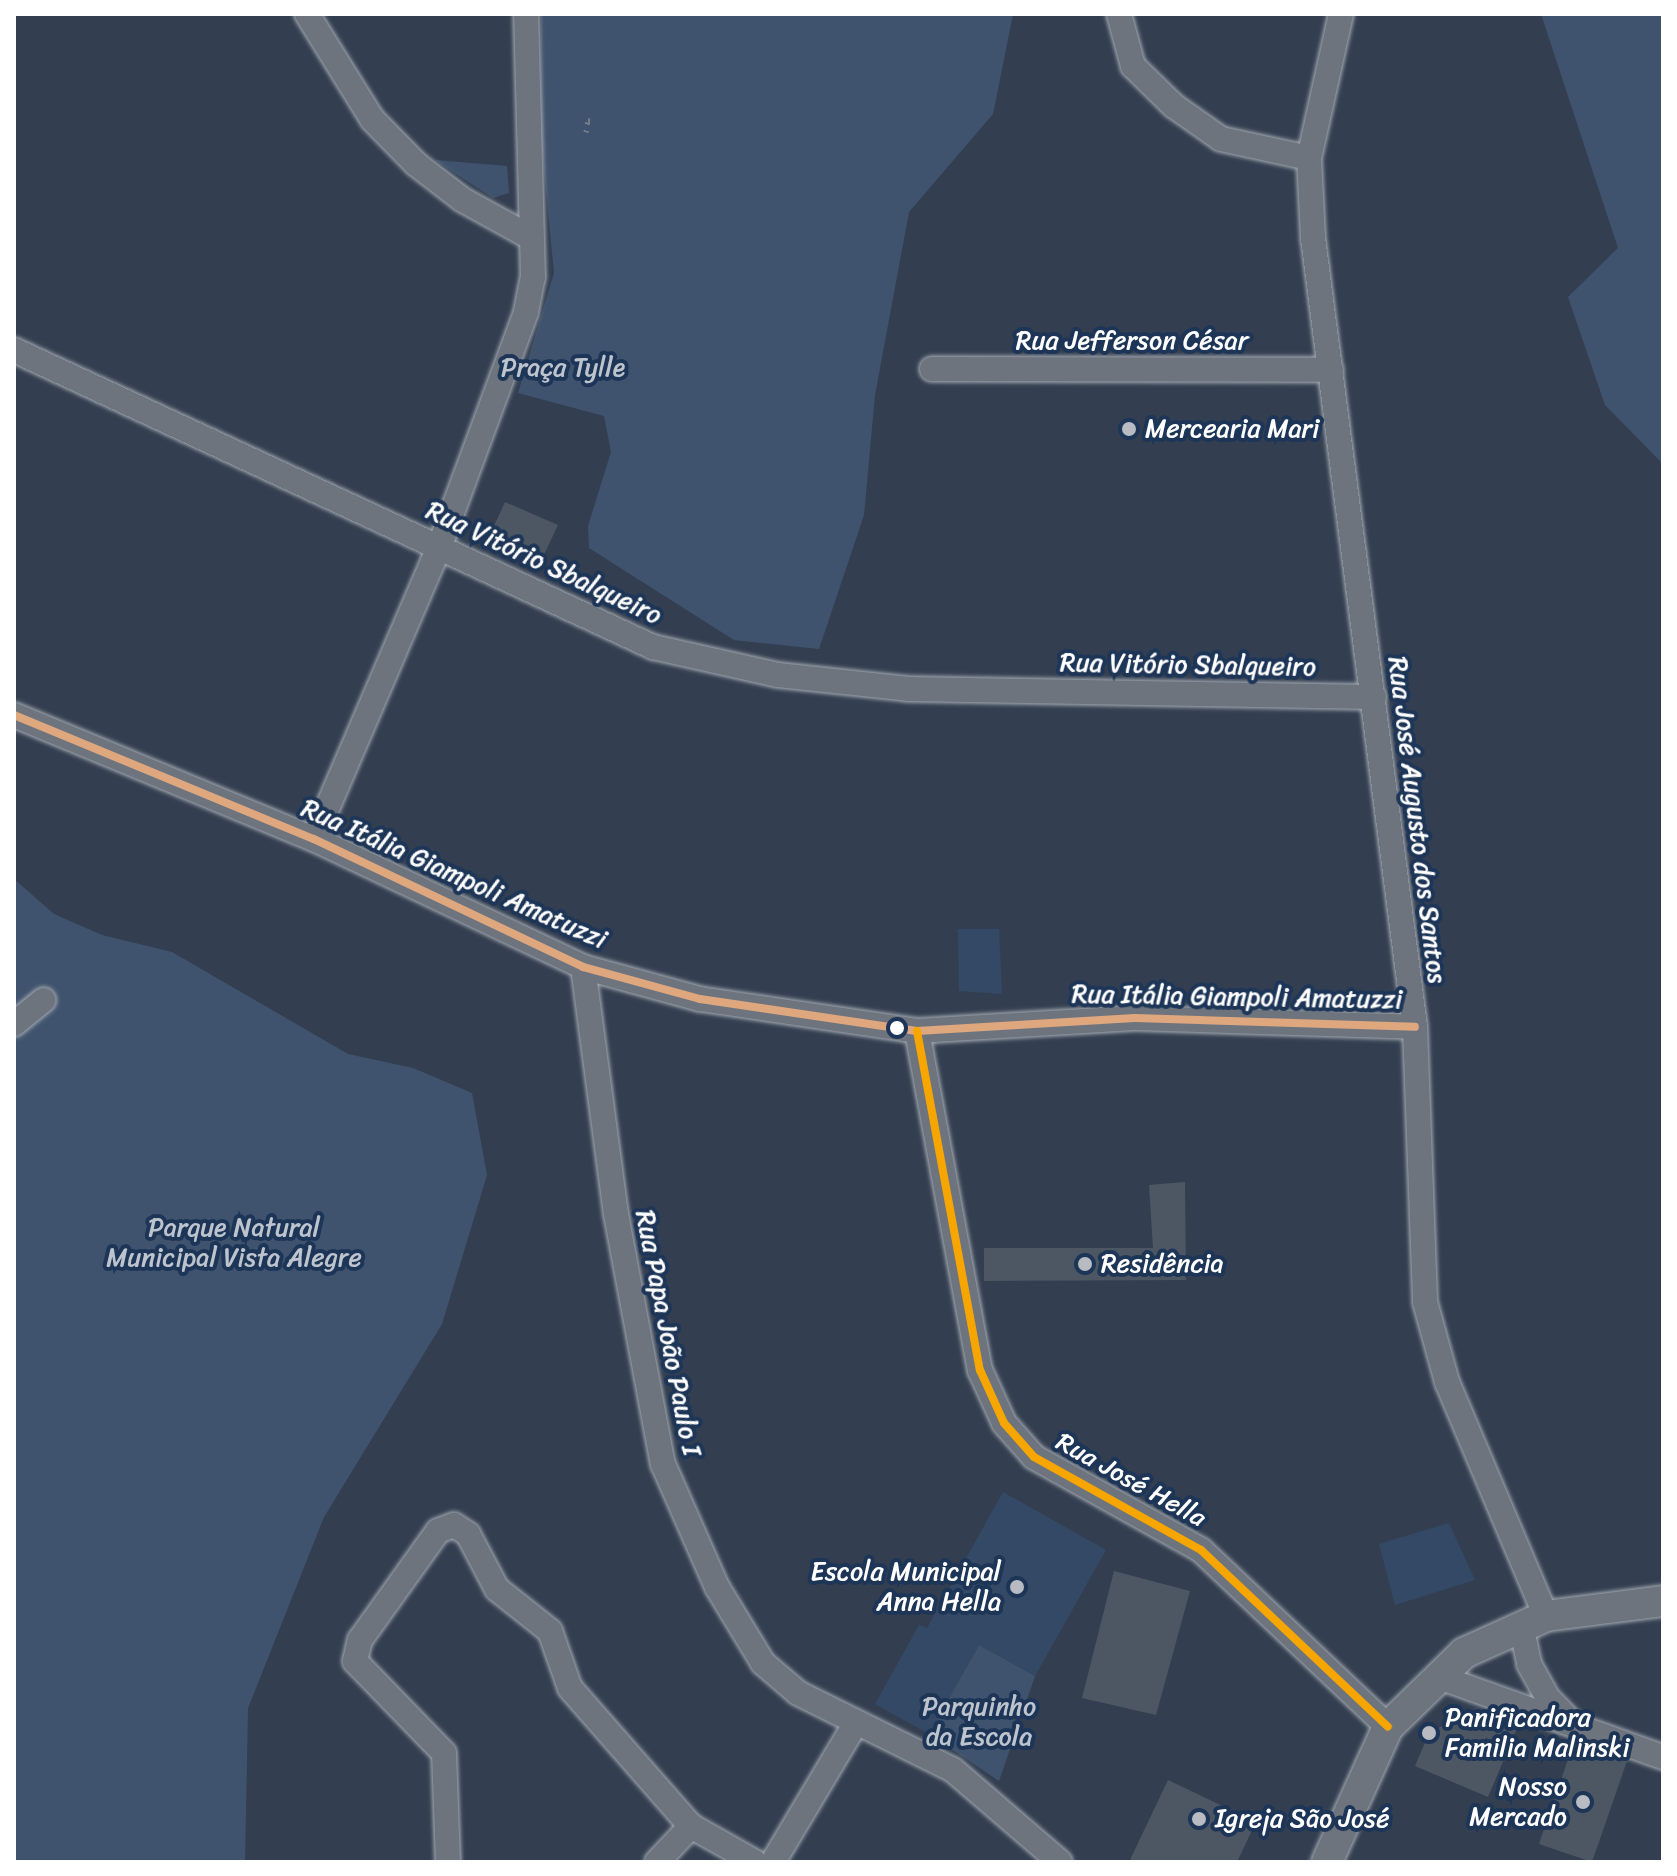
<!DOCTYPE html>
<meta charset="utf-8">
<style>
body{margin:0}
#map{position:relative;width:1677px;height:1876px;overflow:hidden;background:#333f51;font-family:Sriracha,sans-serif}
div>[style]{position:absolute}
.built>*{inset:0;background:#344965}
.green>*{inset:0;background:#40536e}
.building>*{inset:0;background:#4d5764}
.path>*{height:5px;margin-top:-2.5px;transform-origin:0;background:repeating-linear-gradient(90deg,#767d86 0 2px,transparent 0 8px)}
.roads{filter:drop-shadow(0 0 2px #a3a9b1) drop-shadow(0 0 2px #a3a9b1)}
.minor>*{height:24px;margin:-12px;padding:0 12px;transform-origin:12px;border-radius:12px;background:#6e747e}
.tertiary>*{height:30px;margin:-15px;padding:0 15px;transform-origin:15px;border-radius:15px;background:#6e747e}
.bus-1>*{height:8px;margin:-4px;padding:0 4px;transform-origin:4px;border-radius:4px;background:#dfa77e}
.bus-2>*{height:8px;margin:-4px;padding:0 4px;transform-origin:4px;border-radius:4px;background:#f7a600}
.dots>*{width:22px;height:22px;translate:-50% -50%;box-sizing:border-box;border:4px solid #1d3557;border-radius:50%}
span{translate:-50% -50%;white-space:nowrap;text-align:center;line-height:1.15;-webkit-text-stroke:8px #1d3557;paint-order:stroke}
.street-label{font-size:26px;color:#fff}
.park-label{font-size:26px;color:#bdc4ce}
.poi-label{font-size:26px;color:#fff}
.left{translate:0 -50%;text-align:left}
.right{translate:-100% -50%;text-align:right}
.frame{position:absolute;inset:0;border:16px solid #fff;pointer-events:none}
</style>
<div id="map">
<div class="built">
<i style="clip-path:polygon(958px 929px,999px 929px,1002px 994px,959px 991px)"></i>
<i style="clip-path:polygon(1003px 1492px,1106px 1550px,1035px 1676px,979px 1645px,929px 1734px,875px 1704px,919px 1625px,927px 1628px)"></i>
<i style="clip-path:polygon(1449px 1523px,1475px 1580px,1395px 1605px,1379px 1544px)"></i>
</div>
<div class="green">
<i style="clip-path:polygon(541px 14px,1013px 14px,993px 114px,909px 212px,875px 395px,864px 515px,819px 649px,734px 640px,589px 548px,588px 526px,611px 452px,604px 416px,518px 393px,554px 273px,540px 128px)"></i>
<i style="clip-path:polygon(1541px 14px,1663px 14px,1663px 464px,1605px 405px,1568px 297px,1618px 248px)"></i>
<i style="clip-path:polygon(435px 160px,507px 166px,509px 193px,493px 198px)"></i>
<i style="clip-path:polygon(14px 879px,54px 914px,102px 935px,172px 952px,348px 1054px,413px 1068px,472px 1093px,487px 1175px,442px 1324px,324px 1517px,248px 1708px,245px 1862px,14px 1862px)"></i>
<i style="clip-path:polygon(979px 1645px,1035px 1676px,999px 1781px,929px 1734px)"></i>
</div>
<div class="building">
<i style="clip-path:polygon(505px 502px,558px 525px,541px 561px,488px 539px)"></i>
<i style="clip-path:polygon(1185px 1182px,1186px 1280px,984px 1281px,984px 1248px,1153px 1248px,1149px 1185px)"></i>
<i style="clip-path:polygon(1114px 1571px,1190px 1591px,1156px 1715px,1082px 1698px)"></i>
<i style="clip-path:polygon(1476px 1708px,1518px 1726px,1488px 1797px,1415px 1766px,1429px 1733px)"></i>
<i style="clip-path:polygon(1574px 1742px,1627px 1761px,1592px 1862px,1539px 1844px)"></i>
<i style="clip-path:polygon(1168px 1780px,1256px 1822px,1237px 1862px,1129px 1862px)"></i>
</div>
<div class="path">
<i style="left:586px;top:132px;width:12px;rotate:-81deg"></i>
<i style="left:588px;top:120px;width:6px;rotate:9deg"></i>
</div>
<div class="roads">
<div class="minor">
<i style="left:307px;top:14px;width:123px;rotate:58.2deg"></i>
<i style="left:372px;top:119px;width:63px;rotate:45.6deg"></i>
<i style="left:416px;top:164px;width:59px;rotate:37.5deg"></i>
<i style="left:463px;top:200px;width:77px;rotate:28.9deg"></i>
<i style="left:1119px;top:14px;width:54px;rotate:74.9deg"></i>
<i style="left:1133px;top:66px;width:57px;rotate:44.3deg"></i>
<i style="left:1174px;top:106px;width:57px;rotate:35.1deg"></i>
<i style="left:1221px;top:139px;width:90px;rotate:12.2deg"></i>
<i style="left:1341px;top:14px;width:148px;rotate:102.5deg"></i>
<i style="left:1309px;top:158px;width:80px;rotate:87.1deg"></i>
<i style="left:1313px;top:238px;width:796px;rotate:82.63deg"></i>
<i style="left:1415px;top:1027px;width:275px;rotate:87.9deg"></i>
<i style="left:1425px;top:1302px;width:83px;rotate:74.6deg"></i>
<i style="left:1447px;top:1382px;width:254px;rotate:67.1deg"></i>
<i style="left:14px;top:350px;width:705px;rotate:24.93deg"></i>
<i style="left:653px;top:647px;width:128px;rotate:12.6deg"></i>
<i style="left:778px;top:675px;width:131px;rotate:6.1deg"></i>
<i style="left:908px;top:689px;width:466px;rotate:1deg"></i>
<i style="left:932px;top:369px;width:399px;rotate:0.1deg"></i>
<i style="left:14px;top:715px;width:325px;rotate:22.5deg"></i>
<i style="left:314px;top:839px;width:298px;rotate:25.4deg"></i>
<i style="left:583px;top:967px;width:121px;rotate:15.3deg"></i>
<i style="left:700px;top:999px;width:219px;rotate:8.4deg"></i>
<i style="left:917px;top:1031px;width:218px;rotate:-3.4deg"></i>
<i style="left:1135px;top:1018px;width:280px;rotate:1.8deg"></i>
<i style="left:314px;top:839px;width:320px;rotate:-66.8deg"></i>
<i style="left:440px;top:545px;width:248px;rotate:-69.7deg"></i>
<i style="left:526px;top:312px;width:36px;rotate:-79deg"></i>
<i style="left:533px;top:277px;width:263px;rotate:-91.5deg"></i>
<i style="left:583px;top:967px;width:249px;rotate:82.4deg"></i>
<i style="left:616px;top:1214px;width:254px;rotate:79.4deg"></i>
<i style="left:663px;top:1464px;width:134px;rotate:66.3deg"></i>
<i style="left:717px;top:1587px;width:89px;rotate:58.8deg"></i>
<i style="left:763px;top:1663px;width:46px;rotate:40.6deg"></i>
<i style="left:798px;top:1693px;width:173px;rotate:26.4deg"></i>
<i style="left:953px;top:1770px;width:141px;rotate:40.7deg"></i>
<i style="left:14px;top:1024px;width:38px;rotate:-39deg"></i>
<i style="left:917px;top:1031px;width:345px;rotate:79.5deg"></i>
<i style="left:980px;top:1370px;width:58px;rotate:65.6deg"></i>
<i style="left:1004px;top:1423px;width:45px;rotate:48.6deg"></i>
<i style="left:1034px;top:1457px;width:191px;rotate:29.1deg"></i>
<i style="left:1201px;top:1550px;width:257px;rotate:43.4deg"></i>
<i style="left:1521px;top:1625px;width:40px;rotate:78deg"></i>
<i style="left:1529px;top:1664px;width:38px;rotate:61deg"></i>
<i style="left:1547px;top:1697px;width:37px;rotate:46deg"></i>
<i style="left:1439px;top:1677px;width:238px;rotate:19.7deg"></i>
<i style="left:448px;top:1862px;width:109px;rotate:-92.1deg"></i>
<i style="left:444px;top:1753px;width:128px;rotate:-134.1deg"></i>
<i style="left:355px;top:1661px;width:22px;rotate:-77deg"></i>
<i style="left:360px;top:1640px;width:134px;rotate:-54.4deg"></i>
<i style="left:438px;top:1531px;width:17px;rotate:-21deg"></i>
<i style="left:454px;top:1525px;width:17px;rotate:33deg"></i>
<i style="left:468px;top:1534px;width:62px;rotate:62.2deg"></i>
<i style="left:497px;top:1589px;width:68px;rotate:38.4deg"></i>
<i style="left:550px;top:1631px;width:60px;rotate:70.7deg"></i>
<i style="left:570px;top:1688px;width:184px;rotate:48.8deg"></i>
<i style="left:691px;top:1826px;width:73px;rotate:29.4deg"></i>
<i style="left:657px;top:1862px;width:50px;rotate:-46.6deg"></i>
<i style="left:773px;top:1862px;width:158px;rotate:-59.2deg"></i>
</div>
<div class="tertiary">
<i style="left:1327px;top:1862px;width:148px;rotate:-65.7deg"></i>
<i style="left:1388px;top:1727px;width:106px;rotate:-44.2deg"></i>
<i style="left:1464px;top:1653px;width:90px;rotate:-24.3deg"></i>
<i style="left:1546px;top:1616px;width:118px;rotate:-7.3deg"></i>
</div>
</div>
<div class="bus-1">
<i style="left:14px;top:715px;width:325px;rotate:22.5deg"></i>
<i style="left:314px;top:839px;width:298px;rotate:25.4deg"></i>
<i style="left:583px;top:967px;width:121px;rotate:15.3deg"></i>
<i style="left:700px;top:999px;width:219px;rotate:8.4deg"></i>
<i style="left:917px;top:1031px;width:218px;rotate:-3.4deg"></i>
<i style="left:1135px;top:1018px;width:280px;rotate:1.8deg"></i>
</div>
<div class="bus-2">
<i style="left:917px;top:1031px;width:345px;rotate:79.5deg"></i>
<i style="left:980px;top:1370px;width:58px;rotate:65.6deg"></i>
<i style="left:1004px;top:1423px;width:45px;rotate:48.6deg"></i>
<i style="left:1034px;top:1457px;width:191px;rotate:29.1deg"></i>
<i style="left:1201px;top:1550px;width:257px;rotate:43.4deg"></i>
</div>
<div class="dots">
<i style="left:1129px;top:429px;background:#b8bcc2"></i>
<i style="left:897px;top:1028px;background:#fff"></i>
<i style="left:1085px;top:1264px;background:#b8bcc2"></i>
<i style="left:1017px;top:1587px;background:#b8bcc2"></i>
<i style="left:1429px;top:1733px;background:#b8bcc2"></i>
<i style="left:1583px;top:1802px;background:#b8bcc2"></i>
<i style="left:1199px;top:1819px;background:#b8bcc2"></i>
</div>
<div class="street-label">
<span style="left:1132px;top:341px">Rua Jefferson César</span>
<span style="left:544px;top:563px;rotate:25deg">Rua Vitório Sbalqueiro</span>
<span style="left:1188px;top:665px;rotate:1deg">Rua Vitório Sbalqueiro</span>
<span style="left:1417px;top:820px;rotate:83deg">Rua José Augusto dos Santos</span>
<span style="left:454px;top:874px;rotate:24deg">Rua Itália Giampoli Amatuzzi</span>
<span style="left:1237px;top:997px;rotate:1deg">Rua Itália Giampoli Amatuzzi</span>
<span style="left:668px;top:1333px;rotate:79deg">Rua Papa João Paulo I</span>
<span style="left:1131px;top:1480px;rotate:29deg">Rua José Hella</span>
</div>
<div class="park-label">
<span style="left:563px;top:368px">Praça Tylle</span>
<span style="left:234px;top:1243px">Parque Natural<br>Municipal Vista Alegre</span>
<span style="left:979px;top:1722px">Parquinho<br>da Escola</span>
</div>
<div class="poi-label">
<span class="left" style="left:1145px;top:429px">Mercearia Mari</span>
<span class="left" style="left:1101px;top:1264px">Residência</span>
<span class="right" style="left:1001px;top:1587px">Escola Municipal<br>Anna Hella</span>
<span class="left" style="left:1445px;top:1733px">Panificadora<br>Familia Malinski</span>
<span class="right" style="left:1567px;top:1802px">Nosso<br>Mercado</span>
<span class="left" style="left:1215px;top:1819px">Igreja São José</span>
</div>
<div class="frame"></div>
</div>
